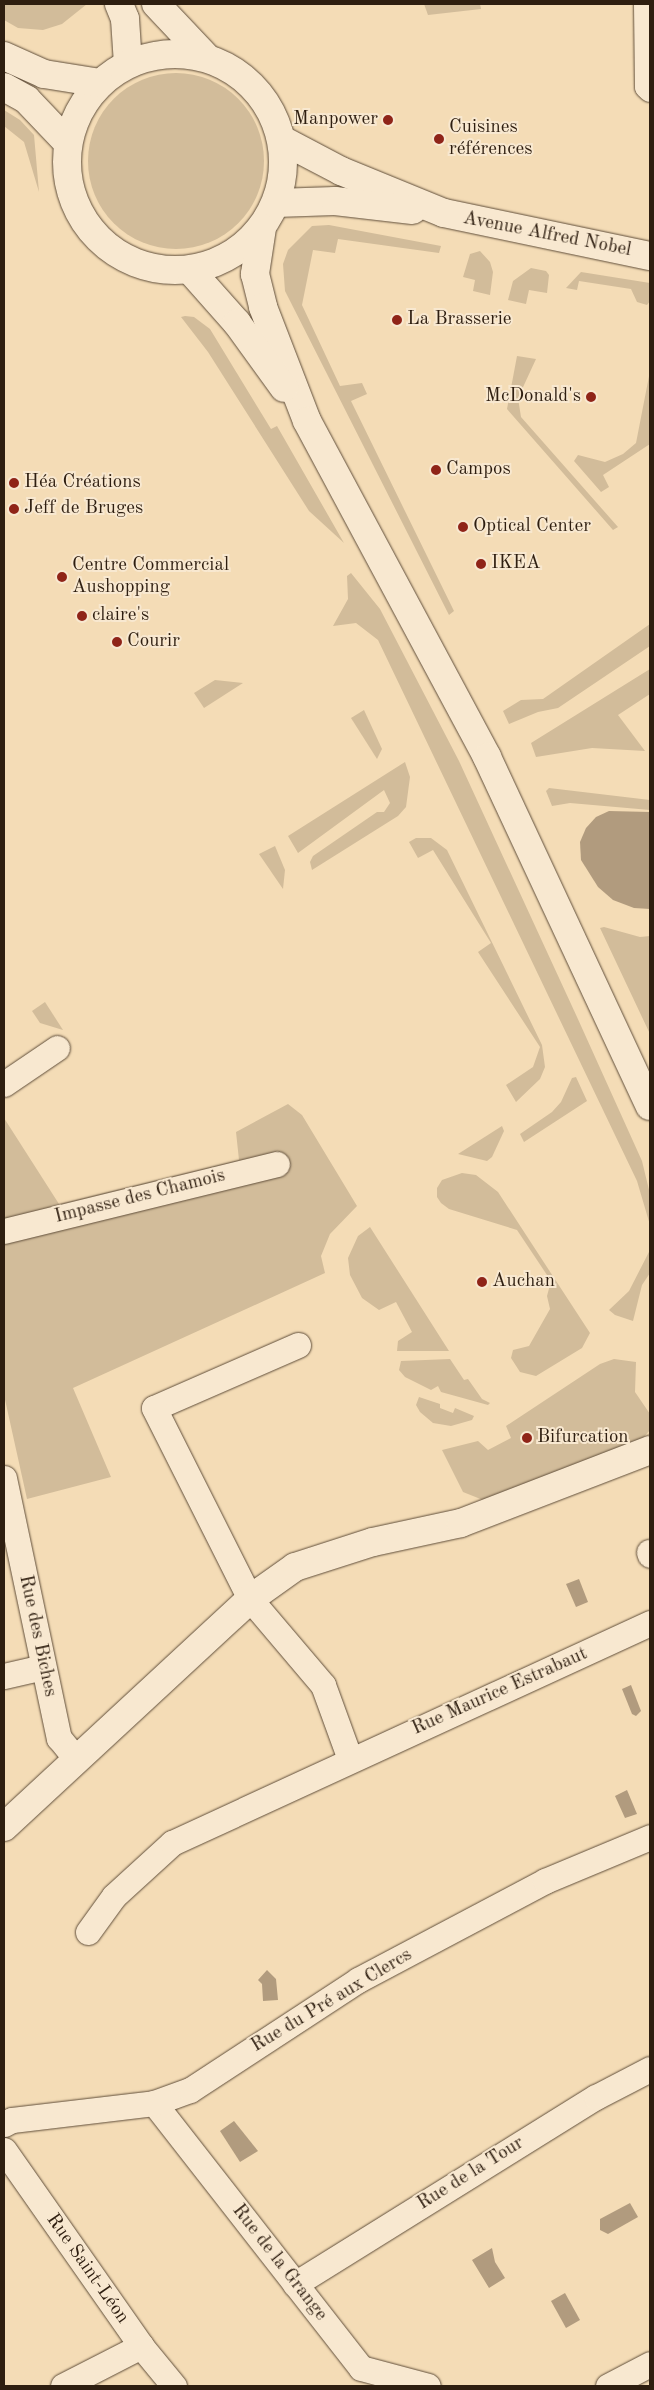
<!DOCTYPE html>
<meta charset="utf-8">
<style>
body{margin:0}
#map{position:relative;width:654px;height:2390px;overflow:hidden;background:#f4dcb6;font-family:"Old Standard TT",serif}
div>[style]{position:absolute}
.green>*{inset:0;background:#d2bc9a}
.round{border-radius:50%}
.water>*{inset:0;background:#b19b7e}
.roads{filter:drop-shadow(0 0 1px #604e3a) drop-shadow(0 0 1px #604e3a)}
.street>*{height:25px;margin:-12.5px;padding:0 12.5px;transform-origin:12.5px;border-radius:12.5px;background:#f8e8d0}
.secondary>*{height:28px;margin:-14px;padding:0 14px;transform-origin:14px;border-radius:14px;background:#f8e8d0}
.secondary>.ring{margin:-14px;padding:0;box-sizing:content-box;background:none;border:28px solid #f8e8d0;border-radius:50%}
.dots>*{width:14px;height:14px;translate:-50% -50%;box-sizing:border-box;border:2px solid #f8e8d0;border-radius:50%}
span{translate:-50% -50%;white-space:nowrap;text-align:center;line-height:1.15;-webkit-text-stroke:4px #f8e8d0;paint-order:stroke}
.poi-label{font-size:19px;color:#2e1e10}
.right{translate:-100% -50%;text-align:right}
.left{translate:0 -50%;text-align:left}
.street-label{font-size:19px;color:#2e1e10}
.frame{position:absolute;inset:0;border:5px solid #2e1e10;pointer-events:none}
</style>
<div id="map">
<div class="green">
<i style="clip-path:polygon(4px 4px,87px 4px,62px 24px,43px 30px,18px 28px,4px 20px)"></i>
<i style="clip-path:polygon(424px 4px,480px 4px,481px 9px,428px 15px)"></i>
<i class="round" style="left:88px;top:73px;width:176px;height:176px"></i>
<i style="clip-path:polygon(4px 110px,20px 120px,34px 135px,39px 192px,24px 142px,4px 126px)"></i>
<i style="clip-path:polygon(329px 225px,441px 246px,439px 253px,338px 239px,335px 253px,313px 250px,302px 305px,340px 386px,362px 383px,367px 394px,351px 401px,454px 611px,449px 615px,285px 291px,283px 264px,288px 250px,312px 226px)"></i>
<i style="clip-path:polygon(480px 251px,490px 262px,493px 272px,490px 295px,473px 291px,475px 280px,463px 277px,470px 254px)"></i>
<i style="clip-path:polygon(531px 268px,546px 271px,549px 275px,547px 293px,529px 290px,526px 304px,508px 300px,513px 281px)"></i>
<i style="clip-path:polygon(581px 272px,650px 283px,650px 301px,647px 305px,637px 302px,631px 289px,579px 281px,577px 290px,566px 288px)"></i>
<i style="clip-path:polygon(185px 316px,194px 317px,210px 329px,271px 429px,277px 426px,344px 543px,309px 511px,208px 352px,181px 317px)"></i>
<i style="clip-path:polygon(517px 356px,536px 359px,518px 398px,521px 417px,618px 527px,613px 530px,507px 409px)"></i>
<i style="clip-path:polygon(650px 371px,650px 444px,603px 475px,609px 487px,601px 492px,574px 461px,578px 455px,605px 462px,623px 454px,636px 443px)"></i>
<i style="clip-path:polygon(351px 573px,380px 609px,459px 761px,577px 1017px,642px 1161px,650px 1194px,650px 1225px,637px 1181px,378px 640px,356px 623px,333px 626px,348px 599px,347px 576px)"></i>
<i style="clip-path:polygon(650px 624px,650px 646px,558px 708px,538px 712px,509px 724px,503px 711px,521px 700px,543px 699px)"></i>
<i style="clip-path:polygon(650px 669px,650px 694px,618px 715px,645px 751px,592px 748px,536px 757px,531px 743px)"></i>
<i style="clip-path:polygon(215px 680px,243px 683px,204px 708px,194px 693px)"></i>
<i style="clip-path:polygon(364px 710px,382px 749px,377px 759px,351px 718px)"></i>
<i style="clip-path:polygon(405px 762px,410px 777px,406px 807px,398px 816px,312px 870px,310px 862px,313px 856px,377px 812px,384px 812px,390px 803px,384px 790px,298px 853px,288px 836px)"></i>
<i style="clip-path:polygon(549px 788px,650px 800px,650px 810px,570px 803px,552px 806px,546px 791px)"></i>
<i style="clip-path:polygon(416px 838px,431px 838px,447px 850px,542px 1045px,545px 1067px,540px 1079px,516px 1102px,506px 1085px,533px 1067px,540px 1047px,478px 952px,491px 943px,433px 850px,418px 858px,409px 842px)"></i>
<i style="clip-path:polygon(275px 846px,285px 870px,283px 889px,259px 854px)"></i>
<i style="clip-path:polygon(604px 927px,640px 937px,650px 936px,650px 1034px,600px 928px)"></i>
<i style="clip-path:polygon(45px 1002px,63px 1030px,40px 1023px,32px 1011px)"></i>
<i style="clip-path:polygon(576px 1077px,587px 1101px,524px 1142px,520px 1134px,552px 1112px,561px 1102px,572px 1078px)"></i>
<i style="clip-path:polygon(288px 1104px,302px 1115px,357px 1206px,330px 1234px,321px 1256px,325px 1273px,73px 1388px,111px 1477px,27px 1499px,4px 1395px,4px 1118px,59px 1204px,239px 1160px,236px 1132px)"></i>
<i style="clip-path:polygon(502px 1126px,504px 1131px,492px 1157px,487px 1161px,458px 1154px)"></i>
<i style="clip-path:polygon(462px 1173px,476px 1175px,498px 1192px,590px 1333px,582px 1348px,536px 1376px,520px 1372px,511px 1358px,513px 1350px,529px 1346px,550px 1309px,547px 1296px,551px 1281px,517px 1230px,449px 1209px,441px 1203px,437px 1197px,437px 1188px,442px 1180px)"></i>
<i style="clip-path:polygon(370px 1227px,449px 1351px,397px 1351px,398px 1341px,412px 1332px,396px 1302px,379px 1310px,362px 1298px,350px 1275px,348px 1258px,358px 1236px)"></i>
<i style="clip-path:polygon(650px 1250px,650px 1273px,642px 1285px,633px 1321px,615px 1315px,609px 1310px,629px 1291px)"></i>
<i style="clip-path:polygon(450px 1359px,464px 1380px,468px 1379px,482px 1399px,490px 1403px,488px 1405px,441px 1392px,438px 1386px,431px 1390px,405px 1377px,399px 1370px,401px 1361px)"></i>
<i style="clip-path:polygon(614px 1359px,636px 1362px,635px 1392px,650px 1414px,650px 1430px,641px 1440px,483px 1500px,463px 1492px,442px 1450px,478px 1441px,488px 1450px,511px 1438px,506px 1426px,600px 1364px)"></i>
<i style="clip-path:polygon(419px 1397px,440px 1404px,440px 1408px,453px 1413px,455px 1408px,474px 1416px,472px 1420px,451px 1426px,433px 1423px,420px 1412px,416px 1405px)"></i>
</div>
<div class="water">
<i style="clip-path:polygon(609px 811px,650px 812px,650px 909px,634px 908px,613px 900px,598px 887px,581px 860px,580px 842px,586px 828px,596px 817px)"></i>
<i style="clip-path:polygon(579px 1579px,588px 1602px,576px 1607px,566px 1584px)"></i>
<i style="clip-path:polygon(631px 1685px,641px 1711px,636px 1716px,632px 1714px,622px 1689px)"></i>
<i style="clip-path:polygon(627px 1790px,637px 1814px,625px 1818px,615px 1796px)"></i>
<i style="clip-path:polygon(267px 1970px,276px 1979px,278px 2000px,263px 2001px,262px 1984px,258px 1980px)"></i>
<i style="clip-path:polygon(234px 2121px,258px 2151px,240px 2162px,220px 2131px)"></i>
<i style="clip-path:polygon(630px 2203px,638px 2217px,608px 2234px,600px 2230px,600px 2219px)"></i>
<i style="clip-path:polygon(492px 2248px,495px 2262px,505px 2278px,489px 2288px,472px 2260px)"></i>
<i style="clip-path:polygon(565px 2293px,580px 2320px,566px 2328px,551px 2301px)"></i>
</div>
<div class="roads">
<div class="street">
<i style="left:646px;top:4px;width:82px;rotate:89.3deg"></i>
<i style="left:647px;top:86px;width:4px;rotate:45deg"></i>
<i style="left:4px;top:1084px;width:64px;rotate:-34.2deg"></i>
<i style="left:4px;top:1231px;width:281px;rotate:-13.8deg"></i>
<i style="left:298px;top:1345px;width:157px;rotate:156.4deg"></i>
<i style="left:154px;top:1408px;width:214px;rotate:63.3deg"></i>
<i style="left:250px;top:1599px;width:113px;rotate:49.7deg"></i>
<i style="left:323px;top:1685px;width:79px;rotate:70deg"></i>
<i style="left:4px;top:1478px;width:266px;rotate:78.1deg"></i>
<i style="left:59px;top:1738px;width:27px;rotate:51deg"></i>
<i style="left:649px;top:1552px;width:3px;rotate:72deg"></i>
<i style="left:4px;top:1676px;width:39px;rotate:-13deg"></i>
<i style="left:88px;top:1932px;width:44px;rotate:-54.2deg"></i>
<i style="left:114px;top:1896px;width:79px;rotate:-42.4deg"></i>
<i style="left:172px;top:1843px;width:526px;rotate:-24.71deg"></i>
<i style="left:154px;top:2103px;width:336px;rotate:52deg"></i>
<i style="left:361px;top:2368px;width:69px;rotate:15deg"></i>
<i style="left:4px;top:2124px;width:9px;rotate:-27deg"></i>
<i style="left:12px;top:2120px;width:143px;rotate:-6.8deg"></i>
<i style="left:154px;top:2103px;width:38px;rotate:-20deg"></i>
<i style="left:190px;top:2090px;width:201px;rotate:-33.2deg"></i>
<i style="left:358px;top:1980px;width:212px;rotate:-27.9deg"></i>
<i style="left:545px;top:1881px;width:114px;rotate:-22.7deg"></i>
<i style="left:4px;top:2150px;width:239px;rotate:55deg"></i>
<i style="left:141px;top:2346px;width:52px;rotate:50.5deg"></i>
<i style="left:295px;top:2284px;width:354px;rotate:-31.9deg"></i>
<i style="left:596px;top:2097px;width:61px;rotate:-27.4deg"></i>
<i style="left:63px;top:2386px;width:88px;rotate:-27.1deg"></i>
<i style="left:608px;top:2386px;width:47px;rotate:-27.6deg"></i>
</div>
<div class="secondary">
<i style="left:119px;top:4px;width:16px;rotate:68deg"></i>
<i style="left:125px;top:19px;width:45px;rotate:86.2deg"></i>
<i style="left:156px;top:4px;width:74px;rotate:46.6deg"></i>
<i class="ring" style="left:67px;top:54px;width:188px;height:188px"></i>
<i style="left:4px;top:56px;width:44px;rotate:24.2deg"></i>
<i style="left:44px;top:74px;width:57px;rotate:9.1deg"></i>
<i style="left:4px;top:87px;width:26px;rotate:29deg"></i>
<i style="left:27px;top:100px;width:59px;rotate:46.4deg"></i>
<i style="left:282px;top:140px;width:67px;rotate:27.7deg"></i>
<i style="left:341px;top:171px;width:111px;rotate:22.2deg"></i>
<i style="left:444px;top:213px;width:210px;rotate:11.8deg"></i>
<i style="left:276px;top:203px;width:59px;rotate:-1.9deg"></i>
<i style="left:335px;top:201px;width:78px;rotate:6.7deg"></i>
<i style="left:262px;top:228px;width:47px;rotate:98.7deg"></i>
<i style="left:255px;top:274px;width:34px;rotate:76deg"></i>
<i style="left:263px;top:307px;width:122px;rotate:68.9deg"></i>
<i style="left:307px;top:421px;width:381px;rotate:61.8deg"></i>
<i style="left:487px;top:757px;width:385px;rotate:65deg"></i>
<i style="left:190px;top:270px;width:71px;rotate:48.4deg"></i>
<i style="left:237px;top:323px;width:80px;rotate:54.1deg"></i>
<i style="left:4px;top:1827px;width:335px;rotate:-42.8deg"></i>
<i style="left:250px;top:1599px;width:55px;rotate:-35.4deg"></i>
<i style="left:295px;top:1567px;width:82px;rotate:-17.8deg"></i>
<i style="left:373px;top:1542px;width:90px;rotate:-12.2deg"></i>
<i style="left:461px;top:1523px;width:203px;rotate:-21.1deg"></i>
</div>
</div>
<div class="dots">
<i style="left:388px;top:120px;background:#8f2418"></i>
<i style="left:439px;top:139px;background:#8f2418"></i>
<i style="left:397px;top:320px;background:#8f2418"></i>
<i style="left:591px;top:397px;background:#8f2418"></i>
<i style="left:436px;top:470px;background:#8f2418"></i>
<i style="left:14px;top:483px;background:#8f2418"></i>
<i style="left:14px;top:509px;background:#8f2418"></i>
<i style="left:463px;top:527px;background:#8f2418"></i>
<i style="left:481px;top:564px;background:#8f2418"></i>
<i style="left:62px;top:577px;background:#8f2418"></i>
<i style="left:82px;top:616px;background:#8f2418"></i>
<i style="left:117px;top:642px;background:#8f2418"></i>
<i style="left:482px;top:1282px;background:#8f2418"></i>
<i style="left:527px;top:1438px;background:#8f2418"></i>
</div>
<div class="poi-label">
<span class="right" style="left:378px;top:120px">Manpower</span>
<span class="left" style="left:449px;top:139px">Cuisines<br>références</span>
<span class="left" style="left:407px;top:320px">La Brasserie</span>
<span class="right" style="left:581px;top:397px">McDonald's</span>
<span class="left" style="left:446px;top:470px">Campos</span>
<span class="left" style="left:24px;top:483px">Héa Créations</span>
<span class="left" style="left:24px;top:509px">Jeff de Bruges</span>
<span class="left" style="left:473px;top:527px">Optical Center</span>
<span class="left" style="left:491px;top:564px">IKEA</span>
<span class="left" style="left:72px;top:577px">Centre Commercial<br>Aushopping</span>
<span class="left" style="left:92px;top:616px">claire's</span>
<span class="left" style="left:127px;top:642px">Courir</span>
<span class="left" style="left:492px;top:1282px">Auchan</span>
<span class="left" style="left:537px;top:1438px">Bifurcation</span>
</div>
<div class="street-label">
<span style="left:547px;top:235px;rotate:11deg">Avenue Alfred Nobel</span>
<span style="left:140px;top:1197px;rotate:-14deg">Impasse des Chamois</span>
<span style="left:37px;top:1636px;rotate:78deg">Rue des Biches</span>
<span style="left:500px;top:1692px;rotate:-24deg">Rue Maurice Estrabaut</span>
<span style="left:332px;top:2001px;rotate:-31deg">Rue du Pré aux Clercs</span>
<span style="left:471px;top:2174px;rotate:-32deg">Rue de la Tour</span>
<span style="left:279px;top:2263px;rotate:52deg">Rue de la Grange</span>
<span style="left:87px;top:2269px;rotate:55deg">Rue Saint-Léon</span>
</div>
<div class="frame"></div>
</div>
